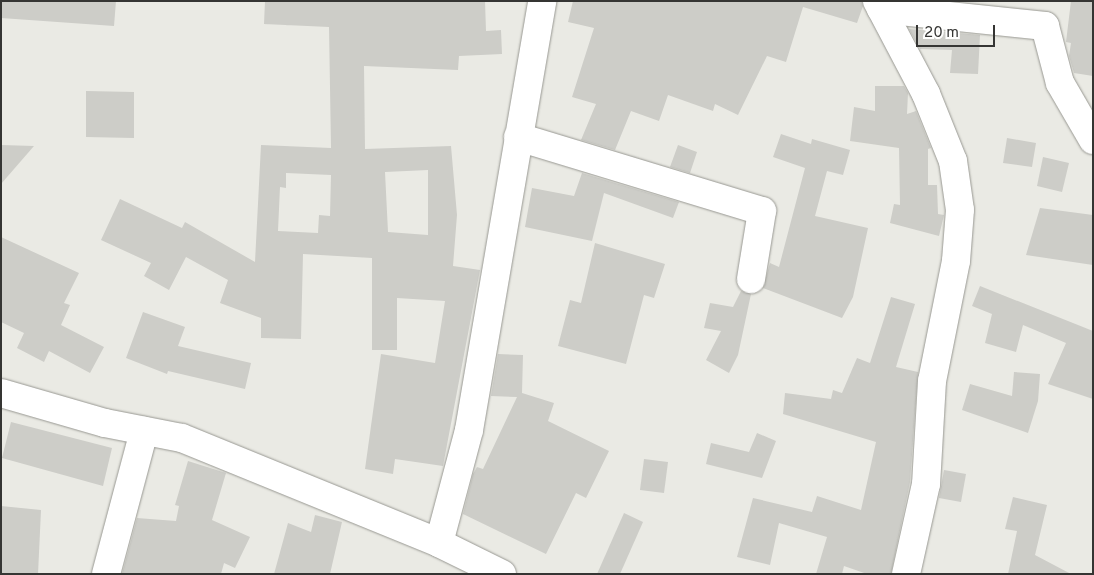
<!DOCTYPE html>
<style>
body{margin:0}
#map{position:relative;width:1094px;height:575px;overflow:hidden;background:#eaeae4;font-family:Overpass,sans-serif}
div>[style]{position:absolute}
.building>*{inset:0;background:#cdcdc8}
.roads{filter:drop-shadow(0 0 1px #989892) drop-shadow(0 0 1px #989892)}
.minor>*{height:28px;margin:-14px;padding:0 14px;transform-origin:14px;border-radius:14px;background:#fff}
span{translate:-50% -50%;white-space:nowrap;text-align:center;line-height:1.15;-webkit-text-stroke:4px #fffffe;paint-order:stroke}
.frame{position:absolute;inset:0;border:2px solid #353533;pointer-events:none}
.scale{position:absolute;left:916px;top:25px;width:79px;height:22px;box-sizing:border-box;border:2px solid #353533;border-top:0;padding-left:6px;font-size:15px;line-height:18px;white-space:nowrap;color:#353533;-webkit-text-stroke:4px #fffffe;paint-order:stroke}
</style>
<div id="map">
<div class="building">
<i style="clip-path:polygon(1px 1px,116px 1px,114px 26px,1px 18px)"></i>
<i style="clip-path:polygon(evenodd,265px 1px,485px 1px,486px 31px,501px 30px,502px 54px,459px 56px,458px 70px,364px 66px,365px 149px,451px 146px,457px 215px,453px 266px,480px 270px,443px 466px,395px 459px,393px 474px,365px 469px,381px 354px,435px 363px,445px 301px,397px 298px,397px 350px,372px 350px,372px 258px,303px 254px,301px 339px,261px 338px,261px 318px,220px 303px,228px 280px,186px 257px,169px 290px,144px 276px,151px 263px,101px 240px,120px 199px,182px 228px,185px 222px,255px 262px,261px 145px,331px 148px,329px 27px,264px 24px,265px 1px,428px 170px,428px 235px,388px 232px,385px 172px,428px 170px,265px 1px,286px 173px,331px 175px,330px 216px,319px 215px,318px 233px,278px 231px,280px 187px,286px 188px,286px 173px)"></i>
<i style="clip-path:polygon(573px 1px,862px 1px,863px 6px,857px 23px,803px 7px,786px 62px,767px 56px,738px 115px,715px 104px,713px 111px,668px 95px,659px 121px,631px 111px,615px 150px,581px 140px,596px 104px,572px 97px,594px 28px,568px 22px)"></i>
<i style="clip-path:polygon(1071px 1px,1093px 1px,1093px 76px,1074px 73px,1069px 56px,1071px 43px,1066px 42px)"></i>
<i style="clip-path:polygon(909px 29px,980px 35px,978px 74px,950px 73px,952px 50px,920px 49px)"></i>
<i style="clip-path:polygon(875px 86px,904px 86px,908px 93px,907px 114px,916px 111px,931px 148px,928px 149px,928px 185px,937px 185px,938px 214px,944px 215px,939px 236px,890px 223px,894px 204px,900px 205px,899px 148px,850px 141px,854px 107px,875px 111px)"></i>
<i style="clip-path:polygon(86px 91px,134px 92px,134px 138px,86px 137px)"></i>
<i style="clip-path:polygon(781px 134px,811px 144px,812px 139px,850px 150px,843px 175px,827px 171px,815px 216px,868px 228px,853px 297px,842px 318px,763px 288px,770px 263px,779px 267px,805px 168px,773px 157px)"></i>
<i style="clip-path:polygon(1007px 138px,1036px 143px,1032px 167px,1003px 163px)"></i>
<i style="clip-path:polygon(1px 145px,34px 146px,1px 184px)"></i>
<i style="clip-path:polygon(678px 145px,697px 152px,690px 173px,670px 167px)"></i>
<i style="clip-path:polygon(1043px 157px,1069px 163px,1062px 192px,1037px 186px)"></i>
<i style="clip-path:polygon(582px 173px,679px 202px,673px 218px,604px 193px,592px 241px,525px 227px,532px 188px,574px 196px)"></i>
<i style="clip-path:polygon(1040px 208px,1093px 215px,1093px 265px,1026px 255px)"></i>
<i style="clip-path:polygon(1px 237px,79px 273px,64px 303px,70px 305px,61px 325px,104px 347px,90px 373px,49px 351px,44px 362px,17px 348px,24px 333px,1px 322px)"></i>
<i style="clip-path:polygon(595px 243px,665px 264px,654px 298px,644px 295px,626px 364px,558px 346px,570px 300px,581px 303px)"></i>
<i style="clip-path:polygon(980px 286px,1093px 331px,1093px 399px,1048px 384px,1066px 343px,1023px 325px,1016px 352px,985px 343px,992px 314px,972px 306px)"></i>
<i style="clip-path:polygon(741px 291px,751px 294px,738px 355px,729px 373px,706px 360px,721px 331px,704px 328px,710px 303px,733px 307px)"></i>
<i style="clip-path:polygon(891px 297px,915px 304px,896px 367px,918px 372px,910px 482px,891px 574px,867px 574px,844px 566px,842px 574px,816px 574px,827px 537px,779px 523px,770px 565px,737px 557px,753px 498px,812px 512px,817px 496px,861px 510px,876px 442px,783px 414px,785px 393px,831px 399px,833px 390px,842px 393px,857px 358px,870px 363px)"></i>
<i style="clip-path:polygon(143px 312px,185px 327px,178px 346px,251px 363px,245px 389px,168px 371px,167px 374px,126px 358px)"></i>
<i style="clip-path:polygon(498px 354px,523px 355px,522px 393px,554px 403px,548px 421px,609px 451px,586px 498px,576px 493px,546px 554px,463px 514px,473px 474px,477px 467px,483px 469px,517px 397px,491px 396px)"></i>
<i style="clip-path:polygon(1014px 372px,1040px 374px,1038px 401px,1028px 433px,962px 410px,970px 384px,1012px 396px)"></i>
<i style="clip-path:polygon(11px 422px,112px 448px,103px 486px,2px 458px)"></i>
<i style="clip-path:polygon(757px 433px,776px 441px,762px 478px,706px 464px,711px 443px,749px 452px)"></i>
<i style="clip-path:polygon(644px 459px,668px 462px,664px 493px,640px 490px)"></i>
<i style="clip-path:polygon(188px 461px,226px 473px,212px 520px,250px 537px,235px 568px,224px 563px,221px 574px,122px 574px,137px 518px,176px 521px,179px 506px,175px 505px)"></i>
<i style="clip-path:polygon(944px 470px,966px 474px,961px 502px,939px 498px)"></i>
<i style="clip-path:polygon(1013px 497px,1047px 505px,1035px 555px,1071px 574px,1008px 574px,1017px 531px,1005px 529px)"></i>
<i style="clip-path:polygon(1px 506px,41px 510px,38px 574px,1px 574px)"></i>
<i style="clip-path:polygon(624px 513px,643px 522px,620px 574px,597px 574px)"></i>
<i style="clip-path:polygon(315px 515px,342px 522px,330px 574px,274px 574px,288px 523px,311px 532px)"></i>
</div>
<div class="roads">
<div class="minor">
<i style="left:877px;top:1px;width:105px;rotate:62.2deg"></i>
<i style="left:926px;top:94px;width:72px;rotate:68.1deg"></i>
<i style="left:953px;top:161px;width:49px;rotate:81.9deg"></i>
<i style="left:960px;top:210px;width:51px;rotate:94.5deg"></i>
<i style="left:956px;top:261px;width:122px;rotate:101.3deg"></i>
<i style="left:932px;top:381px;width:103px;rotate:93.3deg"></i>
<i style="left:926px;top:484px;width:92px;rotate:102.5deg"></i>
<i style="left:881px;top:9px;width:165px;rotate:5.9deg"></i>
<i style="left:1045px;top:26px;width:59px;rotate:75.3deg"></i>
<i style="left:1060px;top:83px;width:66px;rotate:59.9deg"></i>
<i style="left:518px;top:137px;width:255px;rotate:16.9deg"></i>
<i style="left:762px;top:211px;width:69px;rotate:99.2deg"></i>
<i style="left:1px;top:393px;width:108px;rotate:16.1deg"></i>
<i style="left:105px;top:423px;width:78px;rotate:11deg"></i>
<i style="left:182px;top:438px;width:278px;rotate:22.2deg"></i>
<i style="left:106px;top:574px;width:148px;rotate:-75.1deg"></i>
<i style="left:502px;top:574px;width:70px;rotate:-153.8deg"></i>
<i style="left:439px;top:543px;width:117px;rotate:-75.1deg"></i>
<i style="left:469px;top:430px;width:435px;rotate:-80.3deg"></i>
</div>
</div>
<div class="frame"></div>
<div class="scale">20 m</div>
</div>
